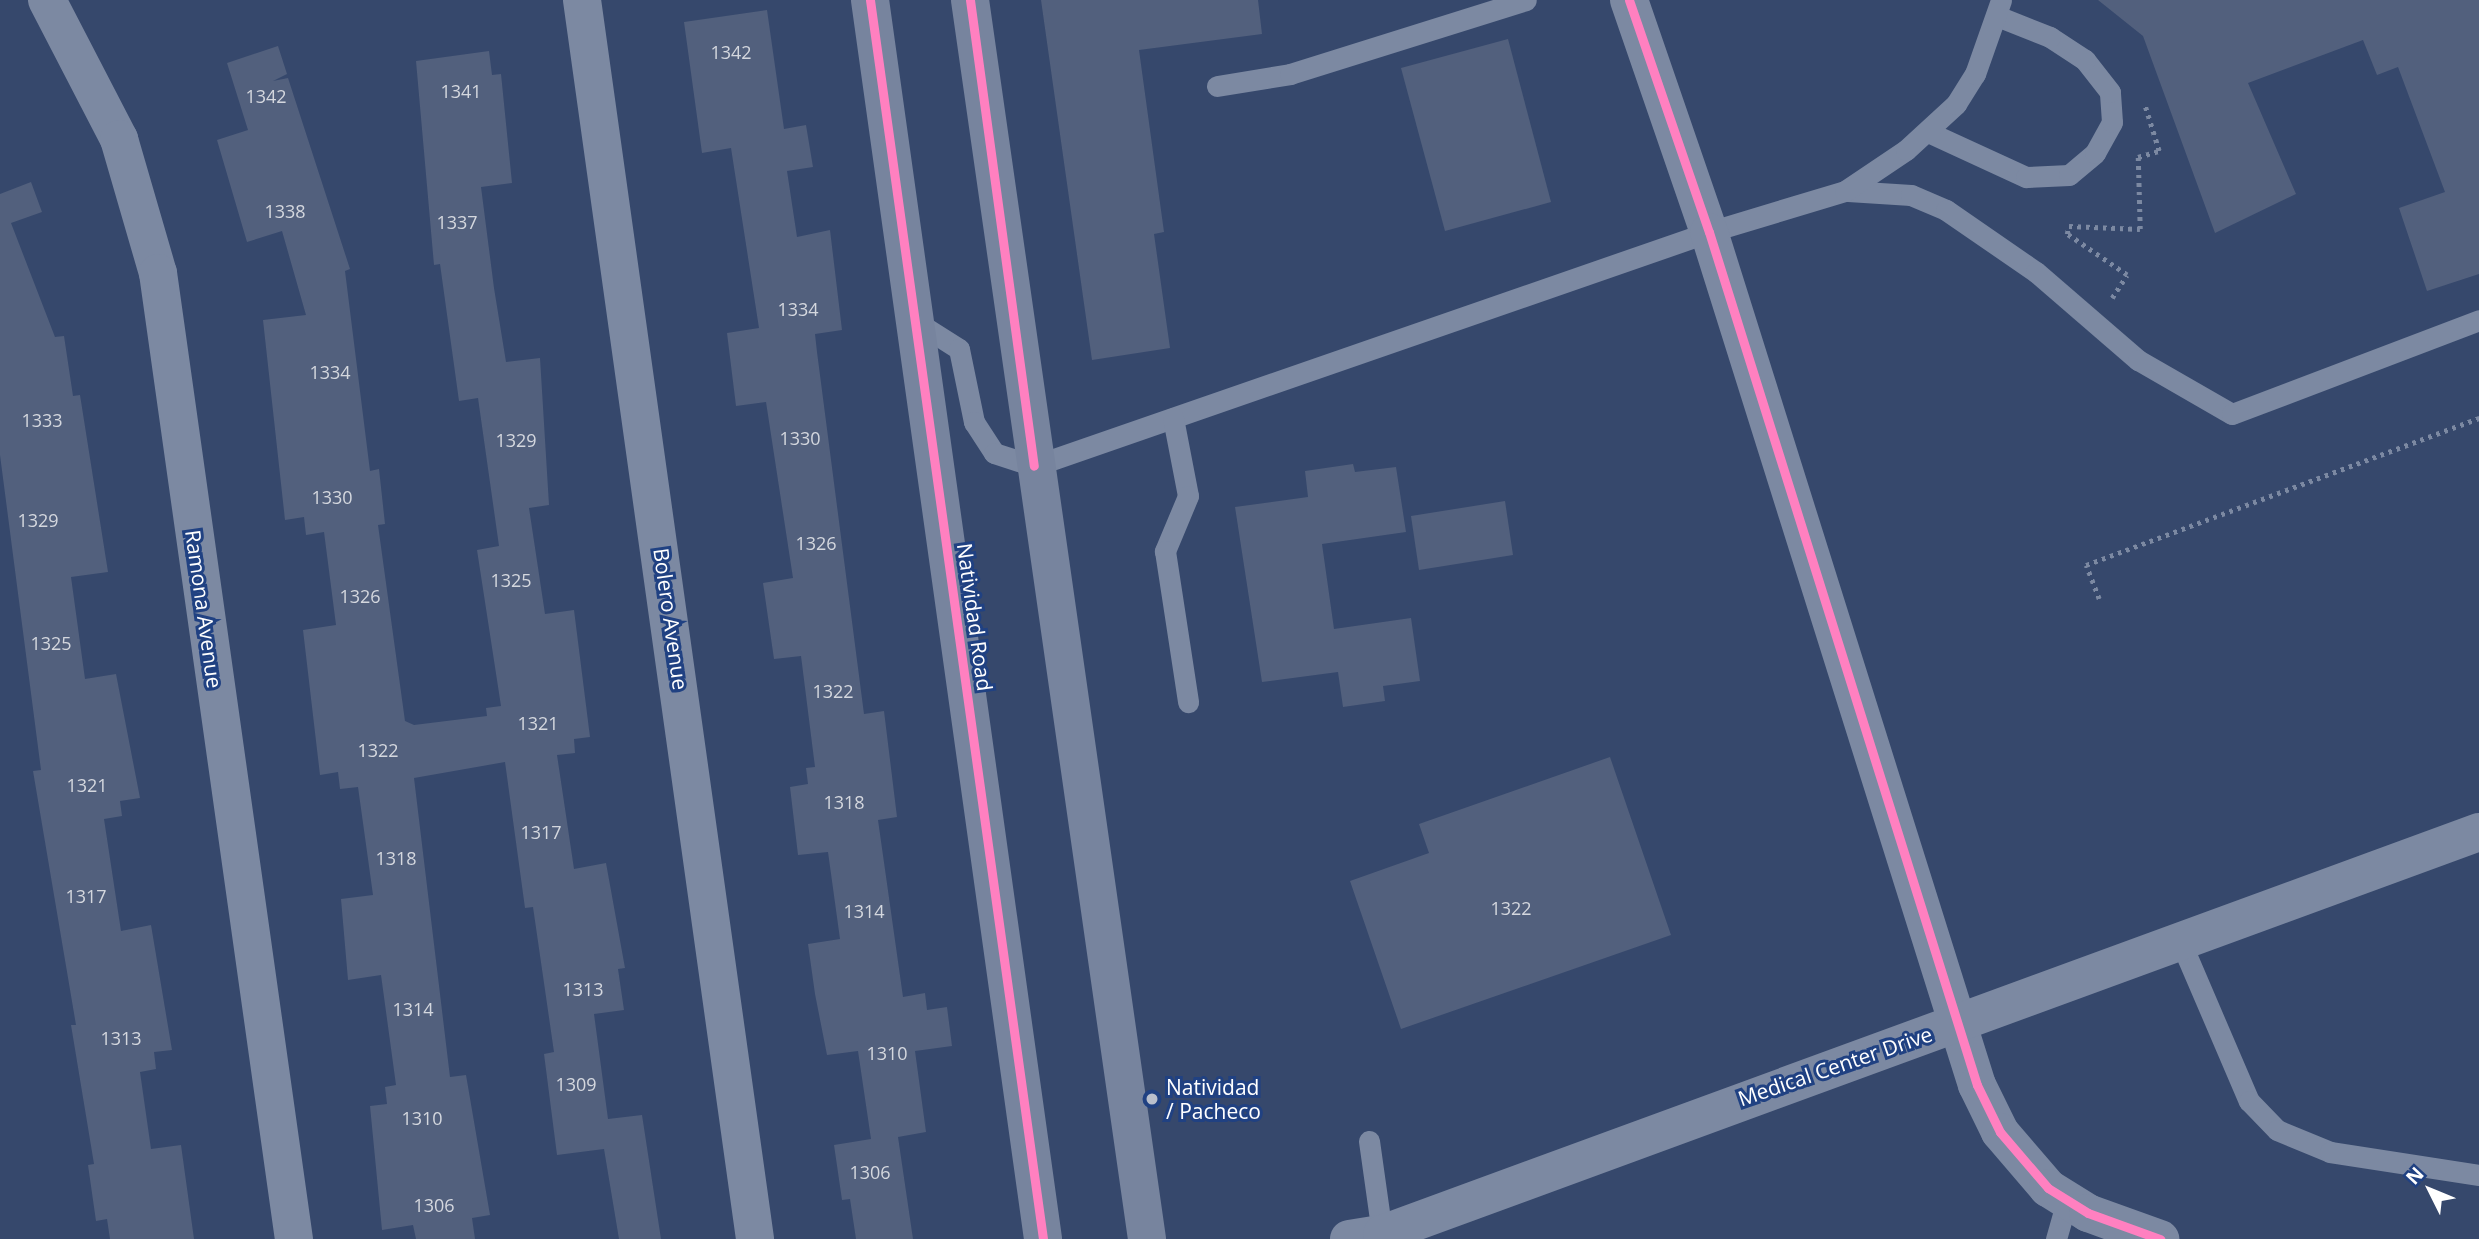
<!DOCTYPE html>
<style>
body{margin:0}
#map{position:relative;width:2479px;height:1239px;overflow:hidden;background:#36486c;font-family:"Open Sans",sans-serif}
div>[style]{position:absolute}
.building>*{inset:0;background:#52607d}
.path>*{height:4.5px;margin-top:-2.25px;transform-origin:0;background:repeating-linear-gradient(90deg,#7c89a2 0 3.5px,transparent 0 8.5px)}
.service>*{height:21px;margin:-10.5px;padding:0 10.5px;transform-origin:10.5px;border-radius:10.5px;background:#7c89a2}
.minor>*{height:38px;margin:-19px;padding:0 19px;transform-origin:19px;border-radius:19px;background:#7c89a2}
.secondary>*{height:38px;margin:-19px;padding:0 19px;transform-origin:19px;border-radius:19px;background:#77849e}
.cycleway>*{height:9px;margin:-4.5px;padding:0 4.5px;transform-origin:4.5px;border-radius:4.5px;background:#ff80c0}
.dots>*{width:19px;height:19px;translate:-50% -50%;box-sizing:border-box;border:4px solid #204182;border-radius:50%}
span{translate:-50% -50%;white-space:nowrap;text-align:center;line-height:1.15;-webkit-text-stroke:6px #204182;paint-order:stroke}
.number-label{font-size:18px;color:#d4d7de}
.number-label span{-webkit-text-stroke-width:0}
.street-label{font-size:21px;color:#fff}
.poi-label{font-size:21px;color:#fff}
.left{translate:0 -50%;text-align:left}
.north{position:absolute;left:2395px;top:1155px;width:70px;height:70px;-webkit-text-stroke:5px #204182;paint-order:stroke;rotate:313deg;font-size:19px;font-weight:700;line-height:28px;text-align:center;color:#fff}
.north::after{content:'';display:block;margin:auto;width:24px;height:32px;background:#fff;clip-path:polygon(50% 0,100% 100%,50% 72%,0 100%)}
</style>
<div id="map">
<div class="building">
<i style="clip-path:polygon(1041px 0,1258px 0,1262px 34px,1139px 50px,1164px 232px,1154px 234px,1170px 348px,1092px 360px)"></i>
<i style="clip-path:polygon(2098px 0,2479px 0,2479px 274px,2427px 291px,2399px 208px,2445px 192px,2398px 67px,2377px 75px,2363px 40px,2248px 83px,2296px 194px,2215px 233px,2143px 36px)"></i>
<i style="clip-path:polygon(767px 10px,784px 129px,806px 125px,813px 167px,787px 171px,797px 237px,830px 230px,842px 330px,815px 334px,817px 352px,864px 714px,884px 711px,897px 817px,878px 820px,903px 997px,925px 993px,927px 1010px,947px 1007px,952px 1046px,915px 1051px,926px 1132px,898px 1137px,913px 1239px,856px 1239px,850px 1199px,842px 1200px,834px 1145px,871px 1139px,858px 1051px,827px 1055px,815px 994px,808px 944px,840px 939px,828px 852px,798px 855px,790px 787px,808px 784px,806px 768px,815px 767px,801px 656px,774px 659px,763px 583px,793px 578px,766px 402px,736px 406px,727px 333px,759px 328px,731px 148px,702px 153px,684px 22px)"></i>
<i style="clip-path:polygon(1508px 39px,1551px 202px,1445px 231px,1401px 68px)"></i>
<i style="clip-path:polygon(278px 46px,287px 74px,273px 81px,288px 78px,350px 269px,345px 271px,370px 471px,379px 469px,385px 524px,378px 525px,405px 721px,414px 725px,487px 716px,486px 708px,501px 706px,477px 550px,499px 546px,478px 398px,459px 401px,440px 264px,434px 265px,416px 61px,489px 51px,492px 75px,501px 74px,512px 183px,481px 187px,494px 288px,506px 362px,540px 358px,549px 505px,529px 508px,545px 614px,574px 610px,590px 737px,574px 739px,575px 753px,557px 755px,574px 869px,606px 863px,625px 968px,618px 969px,624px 1010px,594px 1014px,608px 1119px,642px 1115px,661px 1239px,619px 1239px,604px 1149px,557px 1155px,544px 1054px,554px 1052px,533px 907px,525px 908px,505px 762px,414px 778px,450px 1077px,466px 1075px,490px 1215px,472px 1218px,475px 1239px,416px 1239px,413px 1225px,382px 1230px,370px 1106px,387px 1104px,385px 1087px,396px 1085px,381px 975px,348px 980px,341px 899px,373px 895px,358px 787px,340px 789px,338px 772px,320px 775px,303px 630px,336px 625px,324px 532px,306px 535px,304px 517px,285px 520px,263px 320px,306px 315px,282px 231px,247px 242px,217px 140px,248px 130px,227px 63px)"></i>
<i style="clip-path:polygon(31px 182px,42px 212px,11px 223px,55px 337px,64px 336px,73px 396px,80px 395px,108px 572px,71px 577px,85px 679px,116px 674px,140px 798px,120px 801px,122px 816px,104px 819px,121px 931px,151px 925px,172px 1050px,154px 1052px,156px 1069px,140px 1072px,151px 1149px,181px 1145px,194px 1239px,110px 1239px,107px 1219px,96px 1221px,88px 1165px,94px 1164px,71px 1025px,76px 1025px,33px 771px,41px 770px,0 455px,0 194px)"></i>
<i style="clip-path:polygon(1353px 464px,1355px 472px,1396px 467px,1406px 532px,1322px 544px,1334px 629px,1411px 618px,1420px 681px,1383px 686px,1385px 701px,1343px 707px,1338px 672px,1262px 682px,1235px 507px,1308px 497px,1305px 471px)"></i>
<i style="clip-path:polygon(1505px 501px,1513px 555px,1419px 570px,1411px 516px)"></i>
<i style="clip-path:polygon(1610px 757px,1671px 935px,1401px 1029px,1350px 881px,1429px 853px,1419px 824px)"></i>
</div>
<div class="path">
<i style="left:2112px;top:298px;width:27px;rotate:-57deg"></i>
<i style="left:2127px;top:275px;width:73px;rotate:-145.7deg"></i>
<i style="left:2067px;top:234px;width:8px;rotate:-76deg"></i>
<i style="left:2069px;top:226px;width:71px;rotate:2.4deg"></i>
<i style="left:2140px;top:229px;width:72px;rotate:-91.6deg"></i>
<i style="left:2138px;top:157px;width:22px;rotate:-16deg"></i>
<i style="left:2159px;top:151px;width:47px;rotate:-107.3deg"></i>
<i style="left:2099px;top:599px;width:36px;rotate:-111deg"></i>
<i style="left:2086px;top:565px;width:420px;rotate:-20.5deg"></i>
</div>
<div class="service">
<i style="left:1217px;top:86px;width:74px;rotate:-9.3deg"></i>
<i style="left:1290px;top:74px;width:247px;rotate:-17.4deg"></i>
<i style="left:1928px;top:132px;width:108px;rotate:24.7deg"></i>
<i style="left:2026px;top:177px;width:43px;rotate:-2.7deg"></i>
<i style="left:2069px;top:175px;width:34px;rotate:-40deg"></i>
<i style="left:2095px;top:153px;width:35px;rotate:-61deg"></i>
<i style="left:2112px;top:122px;width:30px;rotate:-94deg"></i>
<i style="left:2110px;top:92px;width:41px;rotate:-128deg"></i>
<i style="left:2085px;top:60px;width:42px;rotate:-146.7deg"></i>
<i style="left:2050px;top:37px;width:57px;rotate:-158.4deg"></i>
<i style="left:1848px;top:191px;width:63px;rotate:3.6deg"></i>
<i style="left:1911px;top:195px;width:38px;rotate:23deg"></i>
<i style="left:1946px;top:210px;width:109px;rotate:34.6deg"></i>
<i style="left:2036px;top:272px;width:135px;rotate:40.8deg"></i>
<i style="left:2138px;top:360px;width:108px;rotate:29.9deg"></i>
<i style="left:2232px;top:414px;width:264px;rotate:-20.8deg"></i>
<i style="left:915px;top:321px;width:52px;rotate:32.5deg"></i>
<i style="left:959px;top:349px;width:75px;rotate:78.4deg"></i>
<i style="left:974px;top:422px;width:37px;rotate:57deg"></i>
<i style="left:994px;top:453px;width:42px;rotate:18deg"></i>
<i style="left:1034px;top:466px;width:714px;rotate:-19.12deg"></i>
<i style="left:1709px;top:232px;width:142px;rotate:-16.8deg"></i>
<i style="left:1845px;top:191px;width:73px;rotate:-33.9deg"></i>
<i style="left:1906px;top:150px;width:68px;rotate:-42.6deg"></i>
<i style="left:1956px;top:104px;width:36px;rotate:-58deg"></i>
<i style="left:1975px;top:74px;width:78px;rotate:-70.6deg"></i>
<i style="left:1173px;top:418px;width:79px;rotate:79.1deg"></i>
<i style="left:1188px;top:496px;width:60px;rotate:112.7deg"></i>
<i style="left:1165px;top:551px;width:153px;rotate:81.3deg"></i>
<i style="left:2182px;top:945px;width:170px;rotate:66.8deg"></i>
<i style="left:2249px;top:1101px;width:40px;rotate:46deg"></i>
<i style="left:2277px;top:1130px;width:57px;rotate:22.5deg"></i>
<i style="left:2330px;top:1152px;width:151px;rotate:8.8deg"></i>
<i style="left:1369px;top:1141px;width:94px;rotate:82deg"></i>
<i style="left:2056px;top:1239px;width:41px;rotate:-74.2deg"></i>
</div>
<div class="minor">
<i style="left:47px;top:0;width:157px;rotate:62.6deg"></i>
<i style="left:119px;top:139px;width:140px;rotate:73.8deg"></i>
<i style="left:158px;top:273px;width:976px;rotate:81.99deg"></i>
<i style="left:582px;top:0;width:1251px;rotate:82.05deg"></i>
<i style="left:1629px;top:0;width:245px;rotate:71deg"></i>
<i style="left:1709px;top:232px;width:894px;rotate:72.56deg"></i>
<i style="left:1977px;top:1085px;width:52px;rotate:63.9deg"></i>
<i style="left:2000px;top:1132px;width:74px;rotate:49.4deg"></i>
<i style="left:2048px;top:1188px;width:47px;rotate:32deg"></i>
<i style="left:2088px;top:1213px;width:77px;rotate:19.9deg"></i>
<i style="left:1349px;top:1239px;width:33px;rotate:-9deg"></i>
<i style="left:1382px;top:1234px;width:1168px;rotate:-20.13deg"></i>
</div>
<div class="secondary">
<i style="left:870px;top:0;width:1251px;rotate:82.05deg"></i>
<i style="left:970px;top:0;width:1252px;rotate:81.87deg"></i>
</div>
<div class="cycleway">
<i style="left:870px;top:0;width:1251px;rotate:82.05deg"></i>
<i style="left:970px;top:0;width:470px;rotate:82.2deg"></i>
<i style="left:1629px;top:0;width:245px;rotate:71deg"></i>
<i style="left:1709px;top:232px;width:894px;rotate:72.56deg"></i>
<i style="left:1977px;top:1085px;width:52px;rotate:63.9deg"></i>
<i style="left:2000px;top:1132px;width:74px;rotate:49.4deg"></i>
<i style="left:2048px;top:1188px;width:47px;rotate:32deg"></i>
<i style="left:2088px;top:1213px;width:77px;rotate:19.9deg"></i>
</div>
<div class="dots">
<i style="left:1152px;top:1099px;background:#b9bfcc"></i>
</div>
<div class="number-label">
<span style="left:731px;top:52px">1342</span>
<span style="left:461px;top:91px">1341</span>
<span style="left:266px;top:96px">1342</span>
<span style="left:285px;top:211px">1338</span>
<span style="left:457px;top:222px">1337</span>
<span style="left:798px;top:309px">1334</span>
<span style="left:330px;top:372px">1334</span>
<span style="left:42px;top:420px">1333</span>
<span style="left:800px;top:438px">1330</span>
<span style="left:516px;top:440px">1329</span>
<span style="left:332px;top:497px">1330</span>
<span style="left:38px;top:520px">1329</span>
<span style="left:816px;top:543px">1326</span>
<span style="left:511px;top:580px">1325</span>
<span style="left:360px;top:596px">1326</span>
<span style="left:51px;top:643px">1325</span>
<span style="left:833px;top:691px">1322</span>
<span style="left:538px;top:723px">1321</span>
<span style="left:378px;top:750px">1322</span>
<span style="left:87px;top:785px">1321</span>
<span style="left:844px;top:802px">1318</span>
<span style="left:541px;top:832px">1317</span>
<span style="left:396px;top:858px">1318</span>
<span style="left:86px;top:896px">1317</span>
<span style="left:1511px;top:908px">1322</span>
<span style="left:864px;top:911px">1314</span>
<span style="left:583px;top:989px">1313</span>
<span style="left:413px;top:1009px">1314</span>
<span style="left:121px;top:1038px">1313</span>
<span style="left:887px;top:1053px">1310</span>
<span style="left:576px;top:1084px">1309</span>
<span style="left:422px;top:1118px">1310</span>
<span style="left:870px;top:1172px">1306</span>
<span style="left:434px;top:1205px">1306</span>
</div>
<div class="street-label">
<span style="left:204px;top:609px;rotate:82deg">Ramona Avenue</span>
<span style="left:975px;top:617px;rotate:82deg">Natividad Road</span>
<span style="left:671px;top:619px;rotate:82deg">Bolero Avenue</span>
<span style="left:1835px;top:1066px;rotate:-19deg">Medical Center Drive</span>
</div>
<div class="poi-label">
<span class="left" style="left:1166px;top:1099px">Natividad<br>/ Pacheco</span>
</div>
<div class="north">N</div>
</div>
